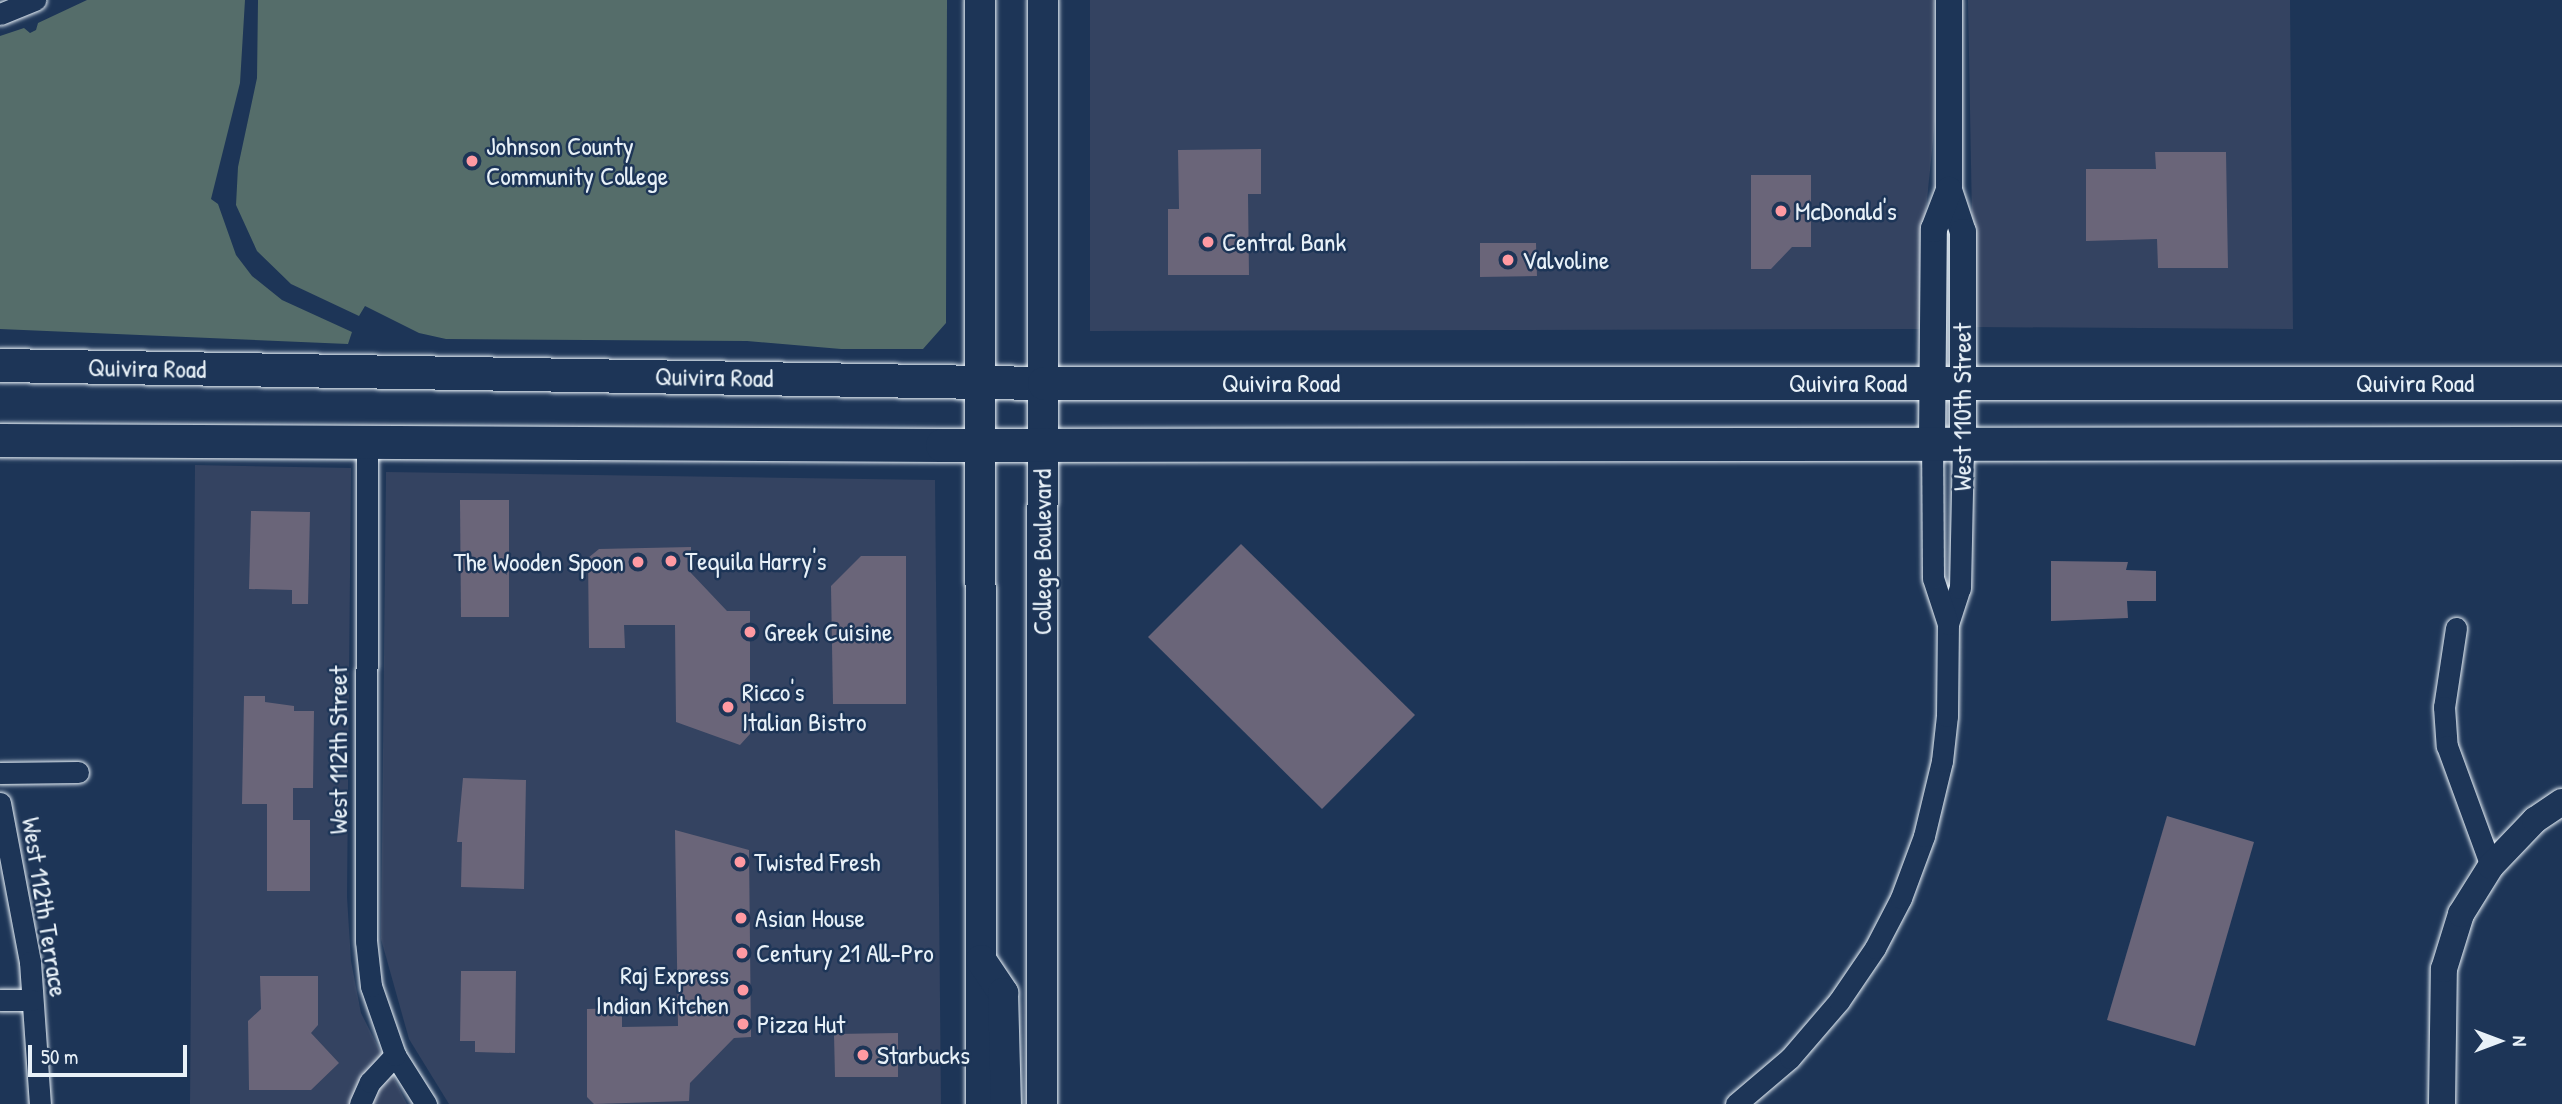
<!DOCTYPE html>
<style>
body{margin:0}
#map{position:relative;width:2562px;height:1104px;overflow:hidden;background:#1d3557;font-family:"Patrick Hand",sans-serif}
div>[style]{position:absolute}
.built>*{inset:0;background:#344361}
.green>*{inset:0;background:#556d6a}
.building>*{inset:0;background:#6a6579}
.roads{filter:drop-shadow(0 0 2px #e8f1f8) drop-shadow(0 0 2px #e8f1f8)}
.minor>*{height:21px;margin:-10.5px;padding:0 10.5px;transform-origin:10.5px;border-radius:10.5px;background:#1d3557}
.tertiary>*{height:26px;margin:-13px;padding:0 13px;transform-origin:13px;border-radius:13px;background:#1d3557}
.secondary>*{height:30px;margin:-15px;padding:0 15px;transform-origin:15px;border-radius:15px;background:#1d3557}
.primary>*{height:33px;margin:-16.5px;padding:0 16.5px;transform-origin:16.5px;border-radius:16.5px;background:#1d3557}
.dots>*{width:19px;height:19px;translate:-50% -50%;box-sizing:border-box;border:4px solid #1d3557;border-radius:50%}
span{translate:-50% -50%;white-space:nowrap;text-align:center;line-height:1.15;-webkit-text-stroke:5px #1d3557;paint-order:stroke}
.poi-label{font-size:26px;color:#e8f1f8}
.left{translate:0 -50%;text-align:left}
.right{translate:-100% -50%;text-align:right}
.street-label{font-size:26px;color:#e8f1f8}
.north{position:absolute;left:2464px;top:1006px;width:70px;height:70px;-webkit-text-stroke:5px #1d3557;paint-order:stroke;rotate:90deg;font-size:19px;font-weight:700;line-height:28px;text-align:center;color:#e8f1f8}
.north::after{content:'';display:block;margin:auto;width:24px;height:32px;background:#e8f1f8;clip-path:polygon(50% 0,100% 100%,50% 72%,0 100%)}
.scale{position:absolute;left:28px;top:1045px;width:159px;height:32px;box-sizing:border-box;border:4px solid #e8f1f8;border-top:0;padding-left:9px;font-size:21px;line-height:24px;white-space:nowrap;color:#e8f1f8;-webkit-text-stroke:5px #1d3557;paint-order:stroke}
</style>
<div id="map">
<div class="built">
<i style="clip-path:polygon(1090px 0,1934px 0,1935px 121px,1924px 229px,1923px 329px,1090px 331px)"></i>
<i style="clip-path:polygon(1968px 0,2290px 0,2293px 329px,1974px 327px)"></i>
<i style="clip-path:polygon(195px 465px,351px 468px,347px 897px,351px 961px,361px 1013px,407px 1104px,190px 1104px)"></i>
<i style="clip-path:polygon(386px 472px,935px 480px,941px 1104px,449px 1104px,409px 1039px,381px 939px)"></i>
</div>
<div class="green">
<i style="clip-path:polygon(87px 0,245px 0,240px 83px,211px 199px,218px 204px,236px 255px,252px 276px,282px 300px,352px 332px,348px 344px,0 329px,0 36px,24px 28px,30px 33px,36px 30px,38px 23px)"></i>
<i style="clip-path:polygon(258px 0,947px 0,946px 323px,923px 349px,841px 349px,747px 341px,446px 339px,419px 333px,365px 306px,359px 316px,291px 284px,257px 251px,236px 205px,238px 167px,257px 78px)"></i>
</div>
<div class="building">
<i style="clip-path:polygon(1261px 149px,1261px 194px,1248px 194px,1249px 275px,1168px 275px,1168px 209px,1179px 209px,1178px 150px)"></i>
<i style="clip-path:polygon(2155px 152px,2226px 152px,2228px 268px,2158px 268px,2157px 239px,2086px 241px,2086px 169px,2156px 169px)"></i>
<i style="clip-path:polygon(1751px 175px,1811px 175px,1811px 247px,1792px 247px,1771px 269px,1751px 269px)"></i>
<i style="clip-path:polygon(1480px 243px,1536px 243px,1537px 276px,1480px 277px)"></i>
<i style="clip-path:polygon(460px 500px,509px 500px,509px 617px,461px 617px)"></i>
<i style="clip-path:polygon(251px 511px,310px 512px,308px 604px,292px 604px,292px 590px,249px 589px)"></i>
<i style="clip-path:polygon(1241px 544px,1415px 715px,1322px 809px,1148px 637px)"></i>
<i style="clip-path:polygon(691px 547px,691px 573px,727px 611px,750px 611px,750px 734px,740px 745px,676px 722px,675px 625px,624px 625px,625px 648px,589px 648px,588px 558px,599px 549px)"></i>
<i style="clip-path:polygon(861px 556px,906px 556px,906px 704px,833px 704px,831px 586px)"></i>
<i style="clip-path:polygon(2051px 561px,2128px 562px,2126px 570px,2156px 571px,2156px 601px,2127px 601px,2128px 618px,2051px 621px)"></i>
<i style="clip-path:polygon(244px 696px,265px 696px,265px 702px,294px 706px,294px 711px,314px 711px,313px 788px,293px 788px,293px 820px,310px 820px,310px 891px,267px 891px,267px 804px,242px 804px)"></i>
<i style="clip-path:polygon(463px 778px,526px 780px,524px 889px,461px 887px,462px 842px,457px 842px)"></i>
<i style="clip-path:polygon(2167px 816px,2254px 842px,2195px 1046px,2107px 1020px)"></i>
<i style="clip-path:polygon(675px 830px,749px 850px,751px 1037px,734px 1038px,690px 1083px,689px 1101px,594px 1104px,587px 1097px,587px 1009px,622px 1008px,622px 1027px,678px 1026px)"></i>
<i style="clip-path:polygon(461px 971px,516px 971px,515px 1053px,475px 1052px,475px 1041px,460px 1041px)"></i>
<i style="clip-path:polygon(260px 976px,318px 976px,318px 1025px,311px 1033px,339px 1063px,311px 1090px,249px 1090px,248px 1021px,261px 1009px)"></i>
<i style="clip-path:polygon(898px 1033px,898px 1077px,835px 1077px,834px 1034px)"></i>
</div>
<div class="roads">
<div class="minor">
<i style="left:0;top:14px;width:38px;rotate:-22deg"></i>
<i style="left:1948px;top:624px;width:38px;rotate:-72deg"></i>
<i style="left:1960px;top:588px;width:147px;rotate:-88.8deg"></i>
<i style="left:2456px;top:628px;width:80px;rotate:98.6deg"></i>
<i style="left:2444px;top:707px;width:39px;rotate:86deg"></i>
<i style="left:2447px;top:746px;width:128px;rotate:69.9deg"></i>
<i style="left:0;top:773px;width:78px;rotate:-0.7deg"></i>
<i style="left:0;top:803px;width:162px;rotate:79.3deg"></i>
<i style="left:30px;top:962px;width:142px;rotate:86deg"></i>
<i style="left:0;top:1000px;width:31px"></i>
<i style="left:395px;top:1055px;width:58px;rotate:57.7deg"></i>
<i style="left:360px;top:1104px;width:24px;rotate:-66deg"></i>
<i style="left:370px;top:1082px;width:37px;rotate:-47deg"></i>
<i style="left:395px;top:1055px;width:73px;rotate:-109.2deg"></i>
<i style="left:371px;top:986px;width:45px;rotate:-96.3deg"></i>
<i style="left:366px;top:941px;width:502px;rotate:-89.89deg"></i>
<i style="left:1736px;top:1104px;width:71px;rotate:-40.4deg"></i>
<i style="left:1790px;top:1058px;width:75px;rotate:-49.3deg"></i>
<i style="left:1839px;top:1001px;width:64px;rotate:-55.8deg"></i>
<i style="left:1875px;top:948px;width:56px;rotate:-62.5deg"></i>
<i style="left:1901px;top:898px;width:66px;rotate:-69.6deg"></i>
<i style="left:1924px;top:836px;width:77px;rotate:-76.5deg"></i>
<i style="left:1942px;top:761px;width:45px;rotate:-83.7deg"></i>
<i style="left:1947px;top:716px;width:92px;rotate:-89.4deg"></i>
<i style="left:1948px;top:624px;width:48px;rotate:-108.1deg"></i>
<i style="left:1933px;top:578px;width:137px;rotate:-90.4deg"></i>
</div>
<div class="tertiary">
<i style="left:1949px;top:0;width:190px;rotate:90deg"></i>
<i style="left:1949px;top:190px;width:44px;rotate:71.6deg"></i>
<i style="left:1963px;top:232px;width:209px;rotate:90deg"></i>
<i style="left:1932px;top:441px;width:212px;rotate:-89.5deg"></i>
<i style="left:1934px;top:229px;width:42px;rotate:-69deg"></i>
<i style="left:2442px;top:1104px;width:135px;rotate:-89.2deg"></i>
<i style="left:2444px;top:969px;width:58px;rotate:-72.8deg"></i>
<i style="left:2461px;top:914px;width:57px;rotate:-58deg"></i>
<i style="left:2491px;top:866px;width:64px;rotate:-46.3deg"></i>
<i style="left:2535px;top:820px;width:32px;rotate:-34deg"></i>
</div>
<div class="secondary">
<i style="left:980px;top:0;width:1104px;rotate:89.95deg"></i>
<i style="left:981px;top:960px;width:40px;rotate:56deg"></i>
<i style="left:1003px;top:993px;width:111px;rotate:88.5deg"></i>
<i style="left:1042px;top:1104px;width:1104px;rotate:-89.95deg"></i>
</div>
<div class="primary">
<i style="left:0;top:365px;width:1044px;rotate:0.99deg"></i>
<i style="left:1044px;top:383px;width:1518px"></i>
<i style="left:0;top:440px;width:942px;rotate:0.3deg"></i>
<i style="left:942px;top:445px;width:1620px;rotate:-0.07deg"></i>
</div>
</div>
<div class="dots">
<i style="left:472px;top:161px;background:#ff9aa2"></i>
<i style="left:1781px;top:211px;background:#ff9aa2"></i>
<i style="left:1208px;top:242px;background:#ff9aa2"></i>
<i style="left:1508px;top:260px;background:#ff9aa2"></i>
<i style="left:671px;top:561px;background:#ff9aa2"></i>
<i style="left:638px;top:562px;background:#ff9aa2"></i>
<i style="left:750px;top:632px;background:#ff9aa2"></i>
<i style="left:728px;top:707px;background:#ff9aa2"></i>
<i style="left:740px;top:862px;background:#ff9aa2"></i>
<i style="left:741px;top:918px;background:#ff9aa2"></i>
<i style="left:742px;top:953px;background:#ff9aa2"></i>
<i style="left:743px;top:990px;background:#ff9aa2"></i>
<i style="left:743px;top:1024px;background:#ff9aa2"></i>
<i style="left:863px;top:1055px;background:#ff9aa2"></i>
</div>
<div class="poi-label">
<span class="left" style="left:486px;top:161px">Johnson County<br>Community College</span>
<span class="left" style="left:1795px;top:211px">McDonald's</span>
<span class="left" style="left:1222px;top:242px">Central Bank</span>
<span class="left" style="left:1522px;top:260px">Valvoline</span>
<span class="left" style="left:685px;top:561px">Tequila Harry's</span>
<span class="right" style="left:624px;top:562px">The Wooden Spoon</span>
<span class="left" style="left:764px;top:632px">Greek Cuisine</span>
<span class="left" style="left:742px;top:707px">Ricco's<br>Italian Bistro</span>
<span class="left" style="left:754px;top:862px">Twisted Fresh</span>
<span class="left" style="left:755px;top:918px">Asian House</span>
<span class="left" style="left:756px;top:953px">Century 21 All-Pro</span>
<span class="right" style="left:729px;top:990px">Raj Express<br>Indian Kitchen</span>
<span class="left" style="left:757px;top:1024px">Pizza Hut</span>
<span class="left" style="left:877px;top:1055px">Starbucks</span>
</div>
<div class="street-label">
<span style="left:147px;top:368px;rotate:1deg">Quivira Road</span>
<span style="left:714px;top:377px;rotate:1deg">Quivira Road</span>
<span style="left:1281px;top:383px">Quivira Road</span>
<span style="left:1848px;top:383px">Quivira Road</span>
<span style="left:2415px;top:383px">Quivira Road</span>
<span style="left:1962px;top:407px;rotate:-90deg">West 110th Street</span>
<span style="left:1042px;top:552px;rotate:-90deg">College Boulevard</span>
<span style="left:338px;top:750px;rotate:-90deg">West 112th Street</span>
<span style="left:45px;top:907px;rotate:81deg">West 112th Terrace</span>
</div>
<div class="north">N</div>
<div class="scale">50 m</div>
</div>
